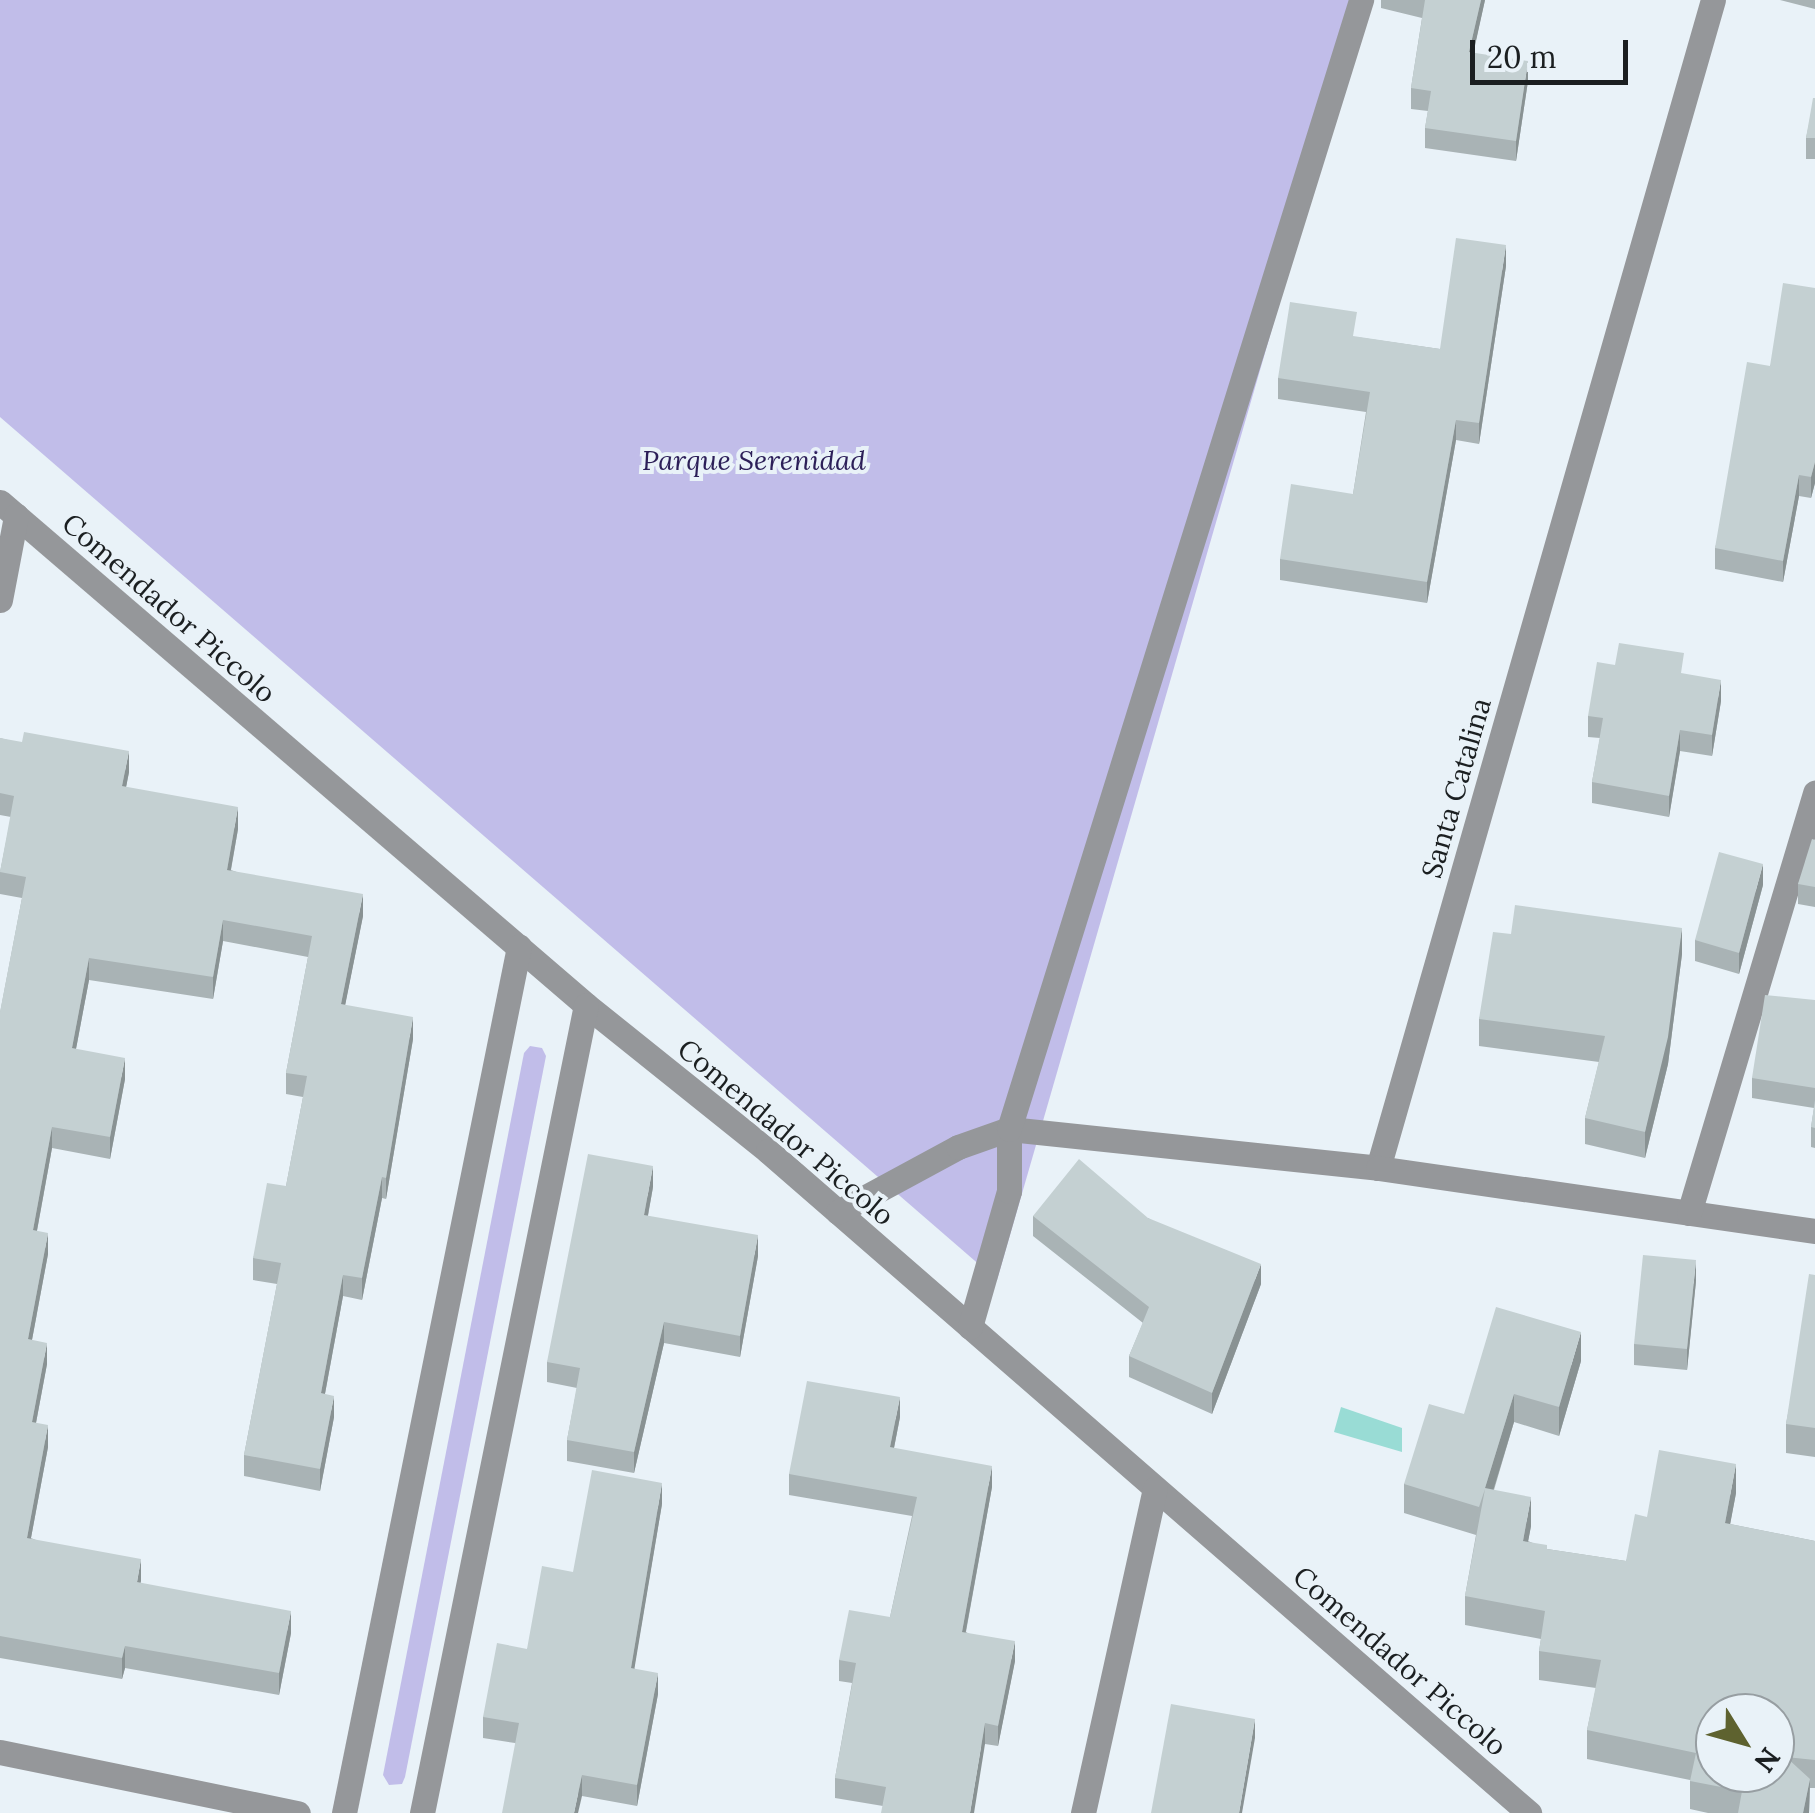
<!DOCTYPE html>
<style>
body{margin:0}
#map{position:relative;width:1815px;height:1813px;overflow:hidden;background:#e9f2f8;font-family:Lora,serif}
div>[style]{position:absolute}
.green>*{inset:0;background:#c1bde9}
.water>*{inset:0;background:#99dcd5}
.minor>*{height:25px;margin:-12.5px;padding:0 12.5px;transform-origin:12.5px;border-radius:12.5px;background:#95979a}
.wall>*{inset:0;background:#a9b3b5}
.shaded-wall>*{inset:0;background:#899293}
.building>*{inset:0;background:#c4d0d2}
span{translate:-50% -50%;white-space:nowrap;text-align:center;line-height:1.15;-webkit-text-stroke:8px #e9f2f8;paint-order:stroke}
.park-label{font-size:28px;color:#2c1f58;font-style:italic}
.street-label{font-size:28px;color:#1b1f21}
.north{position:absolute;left:1695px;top:1693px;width:100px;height:100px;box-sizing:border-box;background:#e9f2f8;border:2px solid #979ea2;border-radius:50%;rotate:127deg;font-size:28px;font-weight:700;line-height:40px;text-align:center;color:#1b1f21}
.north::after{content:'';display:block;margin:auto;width:35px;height:45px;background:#5e622f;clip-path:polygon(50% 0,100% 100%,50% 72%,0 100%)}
.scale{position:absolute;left:1470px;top:40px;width:158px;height:45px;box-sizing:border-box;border:5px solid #1b1f21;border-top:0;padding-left:12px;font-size:30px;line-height:35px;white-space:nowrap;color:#1b1f21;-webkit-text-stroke:8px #e9f2f8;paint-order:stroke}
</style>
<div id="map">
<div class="green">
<i style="clip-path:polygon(0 0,1367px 0,997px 1280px,0 417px)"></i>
<i style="clip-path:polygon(530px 1046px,542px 1048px,546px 1056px,405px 1777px,402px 1784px,389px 1785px,383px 1775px,524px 1053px)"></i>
</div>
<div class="water">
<i style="clip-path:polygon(1341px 1407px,1402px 1428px,1402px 1452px,1334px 1432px)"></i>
</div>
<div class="minor">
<i style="left:0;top:502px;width:772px;rotate:40.64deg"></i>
<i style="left:586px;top:1005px;width:233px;rotate:38.7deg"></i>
<i style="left:768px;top:1151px;width:1009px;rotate:41.02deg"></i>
<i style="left:0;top:600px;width:86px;rotate:-79.2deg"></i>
<i style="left:1378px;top:1168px;width:1215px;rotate:-74deg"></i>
<i style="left:838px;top:1212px;width:136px;rotate:-28.4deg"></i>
<i style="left:958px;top:1147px;width:54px;rotate:-19.4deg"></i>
<i style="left:1009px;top:1129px;width:371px;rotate:6deg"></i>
<i style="left:1378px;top:1168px;width:442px;rotate:8.2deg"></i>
<i style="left:1689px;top:1213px;width:439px;rotate:-73.3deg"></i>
<i style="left:970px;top:1327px;width:141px;rotate:-74deg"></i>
<i style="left:1009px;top:1191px;width:62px;rotate:-90deg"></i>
<i style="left:1009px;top:1129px;width:1183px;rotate:-72.68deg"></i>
<i style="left:0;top:1752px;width:304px;rotate:11.6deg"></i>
<i style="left:344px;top:1813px;width:884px;rotate:-78.58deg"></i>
<i style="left:422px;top:1813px;width:824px;rotate:-78.53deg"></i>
<i style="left:1083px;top:1813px;width:332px;rotate:-77.5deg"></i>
</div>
<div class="wall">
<i style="clip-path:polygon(1381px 0,1485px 0,1473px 53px,1528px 81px,1516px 161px,1425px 148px,1425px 128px,1428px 111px,1411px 109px,1411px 88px,1422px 18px,1381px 8px)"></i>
<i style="clip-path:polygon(1780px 0,1815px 0,1815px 9px)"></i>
<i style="clip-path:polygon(1815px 98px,1815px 159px,1806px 159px,1806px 138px)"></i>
<i style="clip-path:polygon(1506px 266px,1479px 444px,1456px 440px,1427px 603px,1280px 580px,1280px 559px,1353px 494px,1366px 412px,1278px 399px,1278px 378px,1356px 337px,1440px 349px)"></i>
<i style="clip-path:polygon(1815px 288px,1815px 483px,1811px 498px,1799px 496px,1783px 582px,1715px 569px,1715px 548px,1770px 366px)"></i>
<i style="clip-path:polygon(1684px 674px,1721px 701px,1712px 756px,1680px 751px,1669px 817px,1592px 803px,1592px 782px,1600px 738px,1588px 737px,1588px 716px)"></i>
<i style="clip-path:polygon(0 738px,129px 772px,126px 787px,238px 829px,231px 870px,363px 916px,345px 1005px,413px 1039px,386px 1199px,382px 1198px,362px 1300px,343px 1296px,325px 1394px,334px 1417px,320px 1491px,244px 1476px,244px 1455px,277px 1284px,253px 1280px,253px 1258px,286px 1186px,303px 1097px,286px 1094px,286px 1073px,308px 957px,223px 941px,213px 999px,89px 980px,76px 1049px,125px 1079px,110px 1159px,52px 1148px,37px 1231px,48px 1254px,32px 1340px,47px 1364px,36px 1423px,48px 1447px,31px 1538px,140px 1583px,291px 1633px,279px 1695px,125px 1668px,122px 1679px,0 1658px,0 1013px,22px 898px,0 894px,0 872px,11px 817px,0 815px)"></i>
<i style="clip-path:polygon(1815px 840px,1815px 907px,1798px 904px,1798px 884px)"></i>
<i style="clip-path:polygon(1763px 885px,1739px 974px,1695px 961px,1695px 940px)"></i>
<i style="clip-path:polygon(1511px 934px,1682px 954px,1668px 1064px,1645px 1158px,1585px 1144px,1585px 1118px,1599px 1062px,1479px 1046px,1479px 1019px)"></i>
<i style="clip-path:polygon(1815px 1000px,1815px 1148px,1811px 1147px,1811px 1127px,1814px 1108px,1752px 1098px,1752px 1078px)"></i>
<i style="clip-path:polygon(653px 1187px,648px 1216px,758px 1256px,740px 1357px,664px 1343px,634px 1473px,567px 1461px,567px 1440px,577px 1388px,547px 1382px,547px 1362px)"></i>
<i style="clip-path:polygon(1033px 1216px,1148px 1218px,1261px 1284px,1212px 1414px,1129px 1377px,1129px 1356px,1143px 1323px,1033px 1236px)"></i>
<i style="clip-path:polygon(1815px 1275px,1815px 1457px,1786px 1453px,1786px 1424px)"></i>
<i style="clip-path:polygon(1696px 1281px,1687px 1370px,1634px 1365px,1634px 1344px)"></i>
<i style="clip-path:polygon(1581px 1361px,1559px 1436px,1514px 1422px,1494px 1490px,1531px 1526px,1528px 1541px,1547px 1549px,1626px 1561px,1647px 1517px,1736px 1493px,1730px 1524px,1815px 1541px,1815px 1788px,1810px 1788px,1809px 1813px,1708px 1813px,1690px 1809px,1690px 1780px,1587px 1759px,1587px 1730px,1596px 1688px,1539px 1680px,1539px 1651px,1541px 1639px,1465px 1625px,1465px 1596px,1476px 1535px,1404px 1513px,1404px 1484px,1464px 1414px)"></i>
<i style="clip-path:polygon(900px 1417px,894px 1448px,992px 1487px,966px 1632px,1015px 1661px,998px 1746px,985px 1744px,883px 1806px,835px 1798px,835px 1778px,852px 1683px,839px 1681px,839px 1660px,890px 1617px,912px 1516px,789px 1495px,789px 1474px)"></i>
<i style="clip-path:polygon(662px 1504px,634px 1668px,658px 1694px,637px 1806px,582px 1796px,515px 1743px,483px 1738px,483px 1717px,527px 1649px)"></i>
</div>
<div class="shaded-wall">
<i style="clip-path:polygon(1481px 0,1485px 0,1469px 73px,1469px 52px)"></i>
<i style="clip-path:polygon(1528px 61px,1528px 81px,1516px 161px,1516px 141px)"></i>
<i style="clip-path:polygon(1506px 245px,1506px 266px,1479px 444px,1479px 423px)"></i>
<i style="clip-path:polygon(1456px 420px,1456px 440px,1427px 603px,1427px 582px)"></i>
<i style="clip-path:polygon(1815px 462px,1815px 483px,1811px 498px,1811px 477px)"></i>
<i style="clip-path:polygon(1799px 475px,1799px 496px,1783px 582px,1783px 561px)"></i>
<i style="clip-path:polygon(1721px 680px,1721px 701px,1712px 756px,1712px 735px)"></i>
<i style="clip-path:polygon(1680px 730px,1680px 751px,1669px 817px,1669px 796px)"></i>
<i style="clip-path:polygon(129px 751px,129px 772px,122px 808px,122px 786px)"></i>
<i style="clip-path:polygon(238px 807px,238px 829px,227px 891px,227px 870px)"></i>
<i style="clip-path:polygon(1763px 864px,1763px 885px,1739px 974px,1739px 953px)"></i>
<i style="clip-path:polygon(363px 894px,363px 916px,341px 1026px,341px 1004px)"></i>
<i style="clip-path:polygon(223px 920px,223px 941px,213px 999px,213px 977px)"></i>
<i style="clip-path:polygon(1682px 928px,1682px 954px,1668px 1064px,1645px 1158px,1645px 1132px)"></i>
<i style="clip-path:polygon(89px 958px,89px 980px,72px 1070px,72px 1048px)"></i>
<i style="clip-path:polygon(413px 1017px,413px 1039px,386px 1199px,386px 1178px)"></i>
<i style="clip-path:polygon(125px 1058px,125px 1079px,110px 1159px,110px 1137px)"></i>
<i style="clip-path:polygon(52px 1127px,52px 1148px,33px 1252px,33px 1230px)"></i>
<i style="clip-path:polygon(653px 1166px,653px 1187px,644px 1236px,644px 1215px)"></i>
<i style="clip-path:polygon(382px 1177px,382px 1198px,362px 1300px,362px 1278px)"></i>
<i style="clip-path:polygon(48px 1233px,48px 1254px,28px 1361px,28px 1339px)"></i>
<i style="clip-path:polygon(758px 1235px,758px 1256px,740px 1357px,740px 1336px)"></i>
<i style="clip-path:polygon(1696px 1260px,1696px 1281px,1687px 1370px,1687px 1349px)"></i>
<i style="clip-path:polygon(1261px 1264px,1261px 1284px,1212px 1414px,1212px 1393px)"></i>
<i style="clip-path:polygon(343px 1275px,343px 1296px,321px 1415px,321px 1393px)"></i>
<i style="clip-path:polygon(664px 1322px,664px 1343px,634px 1473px,634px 1452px)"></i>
<i style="clip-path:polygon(1581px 1332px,1581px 1361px,1559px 1436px,1559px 1407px)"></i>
<i style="clip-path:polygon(47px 1343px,47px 1364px,32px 1444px,32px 1422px)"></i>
<i style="clip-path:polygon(1514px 1394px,1514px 1422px,1485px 1517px,1485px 1488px)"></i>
<i style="clip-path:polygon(334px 1396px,334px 1417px,320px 1491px,320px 1469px)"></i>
<i style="clip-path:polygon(900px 1397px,900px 1417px,890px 1468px,890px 1447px)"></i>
<i style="clip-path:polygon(48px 1425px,48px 1447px,27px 1559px,27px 1538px)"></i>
<i style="clip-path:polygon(1736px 1464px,1736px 1493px,1725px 1552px,1725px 1523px)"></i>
<i style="clip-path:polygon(992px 1466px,992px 1487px,962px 1652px,962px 1632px)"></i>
<i style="clip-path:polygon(662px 1483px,662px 1504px,631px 1689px,631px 1668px)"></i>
<i style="clip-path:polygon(1531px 1497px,1531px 1526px,1523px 1569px,1523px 1541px)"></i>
<i style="clip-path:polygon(141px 1559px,141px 1581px,137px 1604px,137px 1582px)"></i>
<i style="clip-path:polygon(291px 1611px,291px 1633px,279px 1695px,279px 1673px)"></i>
<i style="clip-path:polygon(1015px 1641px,1015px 1661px,998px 1746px,998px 1726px)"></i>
<i style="clip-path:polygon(125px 1646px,125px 1668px,122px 1679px,122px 1658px)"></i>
<i style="clip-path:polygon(658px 1673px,658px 1694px,637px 1806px,637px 1785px)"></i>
<i style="clip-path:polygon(1255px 1719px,1255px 1738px,1242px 1813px,1239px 1813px)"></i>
<i style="clip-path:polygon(985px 1723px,985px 1744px,974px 1813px,970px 1813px)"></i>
<i style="clip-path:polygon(582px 1775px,582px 1796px,578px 1813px,574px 1813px)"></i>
<i style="clip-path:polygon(1810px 1779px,1809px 1813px,1803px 1813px)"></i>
</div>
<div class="building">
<i style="clip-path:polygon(1425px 0,1481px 0,1469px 52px,1528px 61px,1516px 141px,1425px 128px,1431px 91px,1411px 88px)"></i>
<i style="clip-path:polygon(1813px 98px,1815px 98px,1815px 138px,1806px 138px)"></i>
<i style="clip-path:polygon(1456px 238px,1506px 245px,1479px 423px,1456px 420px,1427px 582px,1280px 559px,1291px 484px,1353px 494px,1370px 392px,1278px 378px,1290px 302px,1357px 312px,1353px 336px,1440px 349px)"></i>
<i style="clip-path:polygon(1783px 283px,1815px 288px,1815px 462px,1811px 477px,1799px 475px,1783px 561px,1715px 548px,1747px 362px,1770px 366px)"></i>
<i style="clip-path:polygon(1619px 643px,1684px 653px,1681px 673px,1721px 680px,1712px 735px,1680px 730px,1669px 796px,1592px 782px,1603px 718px,1588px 716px,1597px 662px,1615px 665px)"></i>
<i style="clip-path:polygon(24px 732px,129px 751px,122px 786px,238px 807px,227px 870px,363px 894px,341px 1004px,413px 1017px,386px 1178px,382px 1177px,362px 1278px,343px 1275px,321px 1393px,334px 1396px,320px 1469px,244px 1455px,281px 1263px,253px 1258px,267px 1183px,286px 1186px,307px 1076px,286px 1073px,312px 936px,223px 920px,213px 977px,89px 958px,72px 1048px,125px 1058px,110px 1137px,52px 1127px,33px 1230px,48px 1233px,28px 1339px,47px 1343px,32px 1422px,48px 1425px,27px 1538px,141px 1559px,137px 1582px,291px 1611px,279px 1673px,125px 1646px,122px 1658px,0 1636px,0 1012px,26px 877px,0 872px,14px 796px,0 793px,0 738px,22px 742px)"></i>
<i style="clip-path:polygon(1812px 839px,1815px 840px,1815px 887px,1798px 884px)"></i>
<i style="clip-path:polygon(1719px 852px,1763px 864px,1739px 953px,1695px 940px)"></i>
<i style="clip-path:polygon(1515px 905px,1682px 928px,1668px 1037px,1645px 1132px,1585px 1118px,1605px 1036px,1479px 1019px,1493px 932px,1511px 934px)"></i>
<i style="clip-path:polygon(1765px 995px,1815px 1000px,1815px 1088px,1752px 1078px)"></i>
<i style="clip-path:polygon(1815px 1100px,1815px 1128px,1811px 1127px)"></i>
<i style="clip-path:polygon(588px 1154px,653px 1166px,644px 1215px,758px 1235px,740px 1336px,664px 1322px,634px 1452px,567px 1440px,580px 1368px,547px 1362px)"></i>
<i style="clip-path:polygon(1079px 1159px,1148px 1218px,1261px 1264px,1212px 1393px,1129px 1356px,1149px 1307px,1033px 1216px)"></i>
<i style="clip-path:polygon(1643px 1255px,1696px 1260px,1687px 1349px,1634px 1344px)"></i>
<i style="clip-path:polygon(1809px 1274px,1815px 1275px,1815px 1428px,1786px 1424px)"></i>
<i style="clip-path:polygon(evenodd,1496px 1307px,1581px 1332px,1559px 1407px,1514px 1394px,1485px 1488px,1531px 1497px,1523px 1541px,1547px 1545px,1547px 1549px,1626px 1561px,1635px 1514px,1647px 1517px,1659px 1450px,1736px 1464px,1725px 1523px,1815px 1541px,1815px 1760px,1786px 1757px,1810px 1779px,1803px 1813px,1738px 1813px,1742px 1791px,1690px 1781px,1696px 1753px,1587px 1730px,1601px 1660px,1539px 1651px,1545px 1611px,1465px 1596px,1485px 1489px,1479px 1507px,1404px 1484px,1429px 1404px,1464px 1414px,1496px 1307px,1715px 1713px,1775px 1713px,1775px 1773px,1715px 1773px,1715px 1713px)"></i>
<i style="clip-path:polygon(807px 1381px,900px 1397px,890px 1447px,992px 1466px,962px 1632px,1015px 1641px,998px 1726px,985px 1723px,970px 1813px,881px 1813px,886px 1787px,835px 1778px,856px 1663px,839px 1660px,849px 1610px,890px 1617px,917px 1497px,789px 1474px)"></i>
<i style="clip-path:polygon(592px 1470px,662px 1483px,631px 1668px,658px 1673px,637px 1785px,582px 1775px,574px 1813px,502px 1813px,519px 1723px,483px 1717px,497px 1643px,527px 1649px,542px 1566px,573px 1572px)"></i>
<i style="clip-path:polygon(1171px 1704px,1255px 1719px,1239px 1813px,1151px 1813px)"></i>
</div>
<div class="park-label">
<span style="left:754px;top:460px">Parque Serenidad</span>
</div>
<div class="street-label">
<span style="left:169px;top:608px;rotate:41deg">Comendador Piccolo</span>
<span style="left:1456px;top:788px;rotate:-74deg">Santa Catalina</span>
<span style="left:786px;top:1132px;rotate:40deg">Comendador Piccolo</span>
<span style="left:1400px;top:1661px;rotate:41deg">Comendador Piccolo</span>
</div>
<div class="north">N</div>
<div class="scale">20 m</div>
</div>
